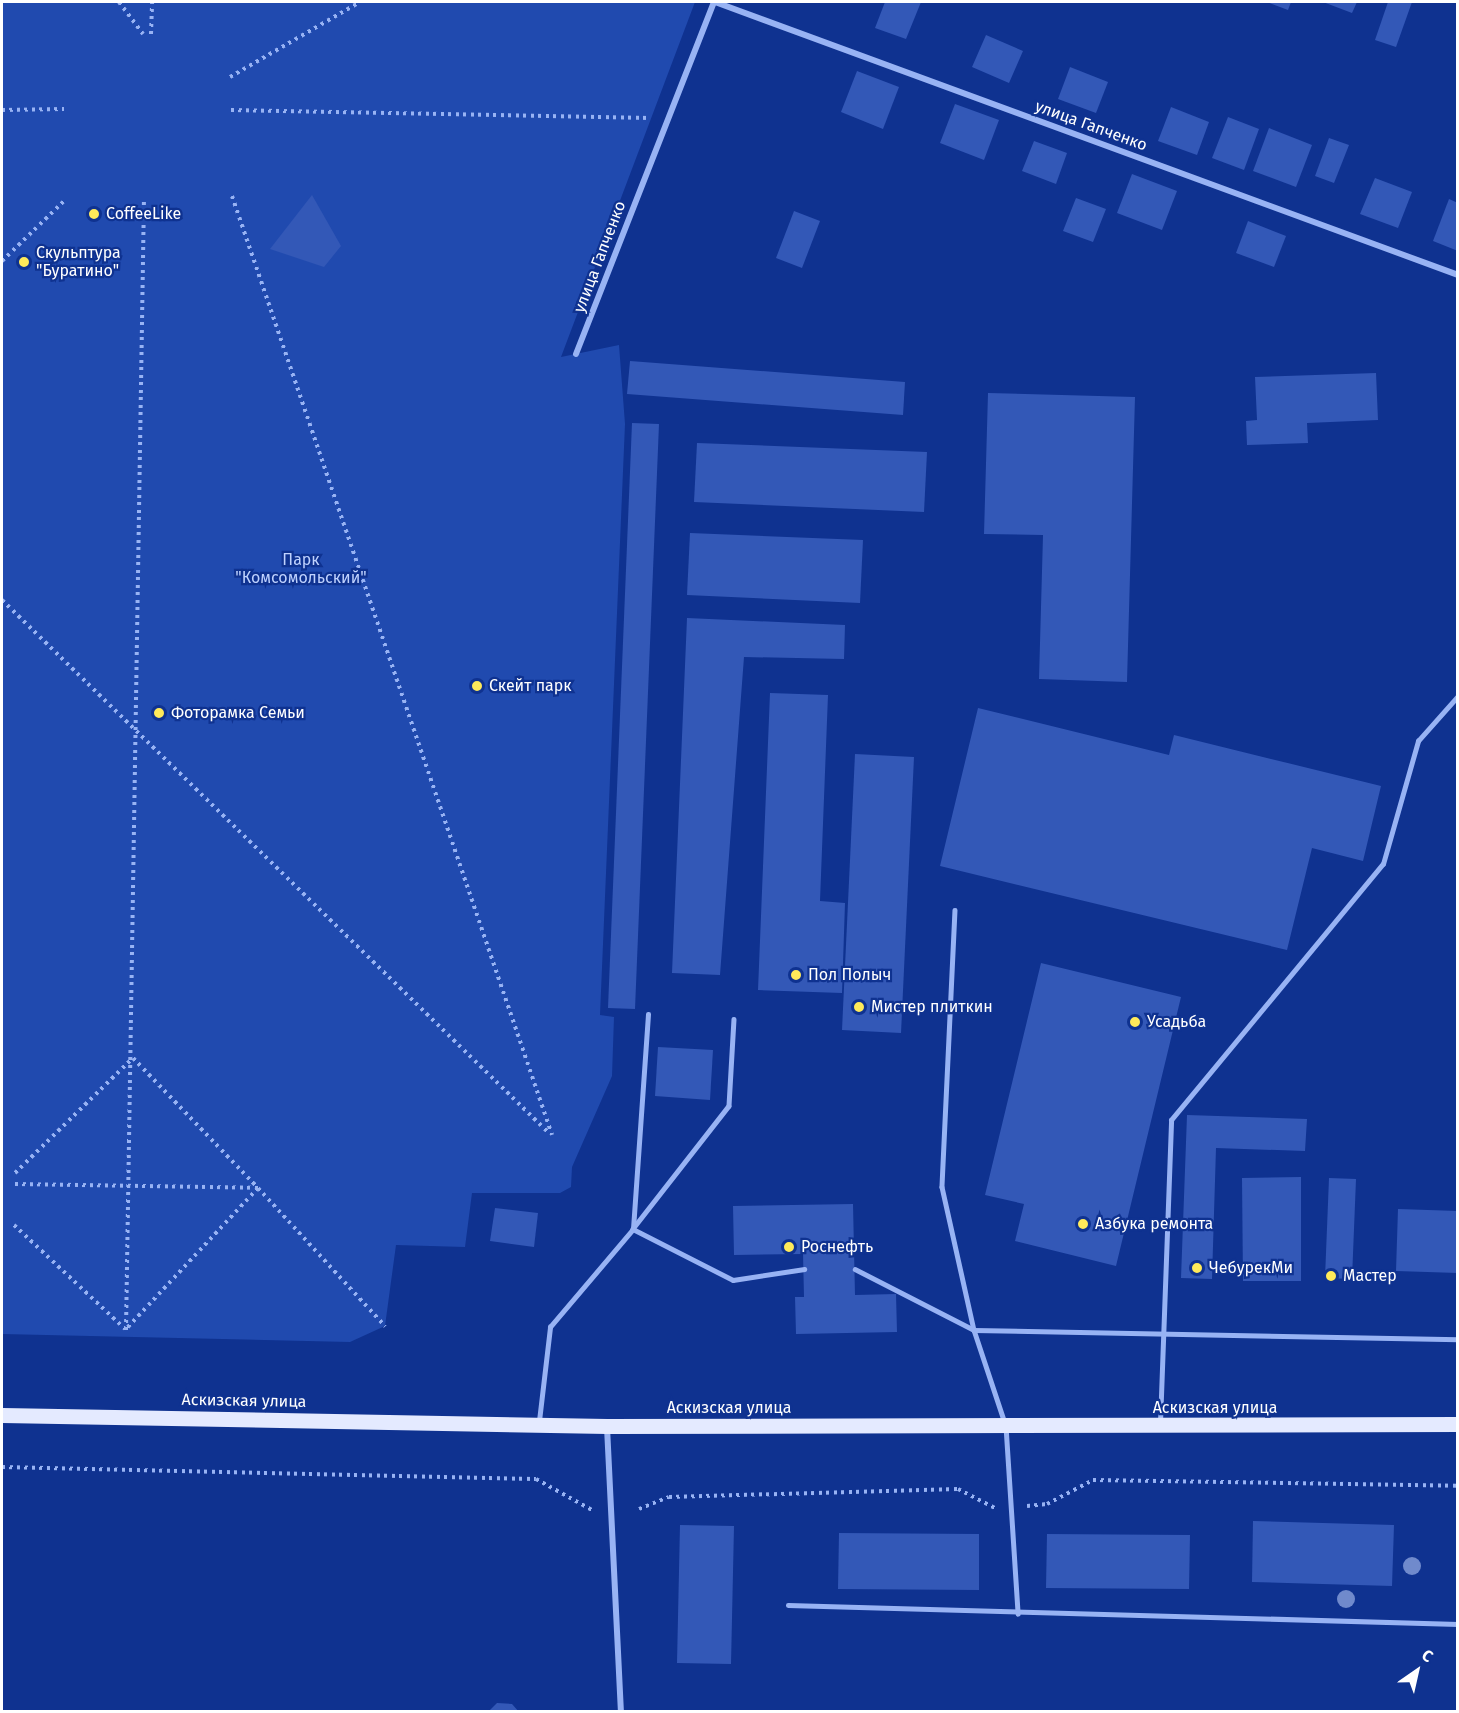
<!DOCTYPE html>
<meta charset="utf-8">
<style>
body{margin:0}
#map{position:relative;width:1459px;height:1713px;overflow:hidden;background:#0f3290;font-family:"Fira Sans",sans-serif}
div>[style]{position:absolute}
.green>*{inset:0;background:#204aaf}
.building>*{inset:0;background:#3358b7}
.path>*{height:4px;margin-top:-2px;transform-origin:0;background:repeating-linear-gradient(90deg,#98b3f4 0 3px,transparent 0 7.5px)}
.service>*{height:4.5px;margin:-2.25px;padding:0 2.25px;transform-origin:2.25px;border-radius:2.25px;background:#98b3f4}
.minor>*{height:6px;margin:-3px;padding:0 3px;transform-origin:3px;border-radius:3px;background:#98b3f4}
.primary>*{height:15px;margin:-7.5px;padding:0 7.5px;transform-origin:7.5px;border-radius:7.5px;background:#e4eaff}
.trees>*{width:18px;height:18px;margin:-9px;border-radius:50%;background:#708acc}
.dots>*{width:16px;height:16px;translate:-50% -50%;box-sizing:border-box;border:3px solid #0f3290;border-radius:50%}
span{translate:-50% -50%;white-space:nowrap;text-align:center;line-height:1.15;-webkit-text-stroke:4.5px #0f3290;paint-order:stroke}
.street-label{font-size:16px;color:#fff}
.poi-label{font-size:16px;color:#fff}
.left{translate:0 -50%;text-align:left}
.park-label{font-size:16px;color:#bfd2fe}
.frame{position:absolute;inset:0;border:3px solid #fff;pointer-events:none}
.north{position:absolute;left:1387px;top:1641px;width:60px;height:60px;-webkit-text-stroke:4px #0f3290;paint-order:stroke;rotate:34deg;font-size:16px;font-weight:700;line-height:24px;text-align:center;color:#fff}
.north::after{content:'';display:block;margin:auto;width:21px;height:27px;background:#fff;clip-path:polygon(50% 0,100% 100%,50% 72%,0 100%)}
</style>
<div id="map">
<div class="green">
<i style="clip-path:polygon(2px 2px,695px 2px,561px 357px,619px 345px,625px 424px,600px 1015px,614px 1017px,612px 1076px,572px 1167px,571px 1187px,560px 1193px,472px 1193px,465px 1247px,396px 1245px,385px 1326px,350px 1342px,2px 1334px)"></i>
</div>
<div class="building">
<i style="clip-path:polygon(885px 2px,921px 2px,906px 39px,875px 28px)"></i>
<i style="clip-path:polygon(1267px 2px,1291px 2px,1288px 10px)"></i>
<i style="clip-path:polygon(1323px 2px,1357px 2px,1352px 13px)"></i>
<i style="clip-path:polygon(1388px 2px,1412px 2px,1396px 47px,1375px 40px)"></i>
<i style="clip-path:polygon(986px 35px,1023px 51px,1009px 83px,972px 67px)"></i>
<i style="clip-path:polygon(1070px 67px,1108px 82px,1096px 113px,1058px 99px)"></i>
<i style="clip-path:polygon(857px 71px,899px 87px,883px 129px,841px 112px)"></i>
<i style="clip-path:polygon(955px 104px,999px 120px,984px 160px,940px 143px)"></i>
<i style="clip-path:polygon(1171px 107px,1209px 122px,1197px 155px,1158px 141px)"></i>
<i style="clip-path:polygon(1228px 117px,1259px 129px,1244px 170px,1212px 158px)"></i>
<i style="clip-path:polygon(1269px 128px,1312px 145px,1296px 187px,1253px 171px)"></i>
<i style="clip-path:polygon(1329px 138px,1349px 145px,1334px 183px,1315px 176px)"></i>
<i style="clip-path:polygon(1034px 141px,1067px 153px,1056px 184px,1022px 171px)"></i>
<i style="clip-path:polygon(1132px 174px,1177px 191px,1162px 230px,1117px 213px)"></i>
<i style="clip-path:polygon(1375px 178px,1412px 192px,1398px 228px,1360px 214px)"></i>
<i style="clip-path:polygon(312px 195px,341px 246px,324px 267px,270px 249px)"></i>
<i style="clip-path:polygon(1076px 198px,1106px 209px,1093px 242px,1063px 231px)"></i>
<i style="clip-path:polygon(1449px 199px,1458px 203px,1458px 251px,1433px 241px)"></i>
<i style="clip-path:polygon(794px 211px,820px 221px,802px 268px,776px 258px)"></i>
<i style="clip-path:polygon(1248px 221px,1286px 236px,1274px 267px,1236px 253px)"></i>
<i style="clip-path:polygon(630px 361px,905px 382px,903px 415px,627px 394px)"></i>
<i style="clip-path:polygon(1376px 373px,1378px 420px,1307px 423px,1308px 443px,1247px 445px,1246px 421px,1257px 420px,1255px 377px)"></i>
<i style="clip-path:polygon(988px 393px,1135px 397px,1127px 682px,1039px 679px,1043px 535px,984px 534px)"></i>
<i style="clip-path:polygon(632px 423px,659px 424px,635px 1009px,608px 1008px)"></i>
<i style="clip-path:polygon(697px 443px,927px 452px,924px 512px,694px 502px)"></i>
<i style="clip-path:polygon(690px 533px,863px 540px,860px 603px,687px 595px)"></i>
<i style="clip-path:polygon(687px 618px,845px 625px,844px 659px,744px 657px,720px 975px,672px 973px)"></i>
<i style="clip-path:polygon(770px 693px,828px 695px,820px 901px,845px 903px,842px 993px,758px 990px)"></i>
<i style="clip-path:polygon(978px 708px,1169px 755px,1174px 735px,1381px 786px,1363px 861px,1312px 848px,1287px 950px,940px 866px)"></i>
<i style="clip-path:polygon(855px 754px,914px 757px,901px 1033px,842px 1030px)"></i>
<i style="clip-path:polygon(1041px 963px,1181px 997px,1116px 1266px,1015px 1241px,1024px 1204px,985px 1195px)"></i>
<i style="clip-path:polygon(658px 1047px,713px 1050px,710px 1100px,655px 1096px)"></i>
<i style="clip-path:polygon(1187px 1115px,1307px 1119px,1305px 1151px,1216px 1148px,1212px 1279px,1181px 1278px)"></i>
<i style="clip-path:polygon(1301px 1177px,1301px 1281px,1243px 1281px,1242px 1178px)"></i>
<i style="clip-path:polygon(1329px 1178px,1356px 1179px,1352px 1279px,1325px 1278px)"></i>
<i style="clip-path:polygon(853px 1204px,855px 1295px,896px 1294px,897px 1332px,796px 1334px,795px 1297px,804px 1297px,803px 1254px,734px 1255px,733px 1206px)"></i>
<i style="clip-path:polygon(495px 1208px,538px 1213px,534px 1247px,490px 1241px)"></i>
<i style="clip-path:polygon(1398px 1209px,1458px 1211px,1458px 1273px,1396px 1271px)"></i>
<i style="clip-path:polygon(1253px 1521px,1394px 1525px,1392px 1586px,1252px 1582px)"></i>
<i style="clip-path:polygon(680px 1525px,734px 1526px,731px 1664px,677px 1663px)"></i>
<i style="clip-path:polygon(839px 1533px,979px 1534px,979px 1590px,838px 1589px)"></i>
<i style="clip-path:polygon(1047px 1534px,1190px 1535px,1189px 1589px,1046px 1588px)"></i>
<i style="clip-path:polygon(497px 1703px,512px 1704px,519px 1712px,488px 1712px)"></i>
</div>
<div class="path">
<i style="left:119px;top:2px;width:40px;rotate:53deg"></i>
<i style="left:151px;top:34px;width:32px;rotate:-88deg"></i>
<i style="left:230px;top:77px;width:150px;rotate:-30deg"></i>
<i style="left:2px;top:110px;width:62px;rotate:-0.9deg"></i>
<i style="left:231px;top:110px;width:419px;rotate:1.1deg"></i>
<i style="left:232px;top:196px;width:992px;rotate:71.18deg"></i>
<i style="left:2px;top:261px;width:89px;rotate:-44.1deg"></i>
<i style="left:2px;top:600px;width:764px;rotate:44.26deg"></i>
<i style="left:15px;top:1173px;width:165px;rotate:-44.3deg"></i>
<i style="left:133px;top:1058px;width:180px;rotate:46.1deg"></i>
<i style="left:258px;top:1188px;width:193px;rotate:133.1deg"></i>
<i style="left:15px;top:1184px;width:243px;rotate:0.9deg"></i>
<i style="left:258px;top:1188px;width:188px;rotate:47.4deg"></i>
<i style="left:14px;top:1225px;width:152px;rotate:43.1deg"></i>
<i style="left:126px;top:1330px;width:1132px;rotate:-89.09deg"></i>
<i style="left:2px;top:1467px;width:534px;rotate:1.29deg"></i>
<i style="left:536px;top:1479px;width:64px;rotate:29deg"></i>
<i style="left:1027px;top:1506px;width:20px;rotate:-6deg"></i>
<i style="left:1047px;top:1504px;width:52px;rotate:-27.6deg"></i>
<i style="left:1093px;top:1480px;width:365px;rotate:0.9deg"></i>
<i style="left:639px;top:1509px;width:32px;rotate:-22deg"></i>
<i style="left:669px;top:1497px;width:289px;rotate:-1.6deg"></i>
<i style="left:958px;top:1489px;width:42px;rotate:27.2deg"></i>
</div>
<div class="service">
<i style="left:955px;top:910px;width:277px;rotate:92.7deg"></i>
<i style="left:942px;top:1187px;width:147px;rotate:77.4deg"></i>
<i style="left:974px;top:1330px;width:484px;rotate:1.1deg"></i>
<i style="left:734px;top:1019px;width:87px;rotate:93.3deg"></i>
<i style="left:729px;top:1106px;width:156px;rotate:128deg"></i>
<i style="left:633px;top:1229px;width:112px;rotate:27deg"></i>
<i style="left:733px;top:1280px;width:72px;rotate:-8.8deg"></i>
<i style="left:855px;top:1269px;width:134px;rotate:27.1deg"></i>
<i style="left:974px;top:1330px;width:101px;rotate:71.6deg"></i>
<i style="left:1006px;top:1426px;width:188px;rotate:86.3deg"></i>
<i style="left:539px;top:1421px;width:95px;rotate:-83.3deg"></i>
<i style="left:550px;top:1327px;width:128px;rotate:-49.7deg"></i>
<i style="left:633px;top:1229px;width:215px;rotate:-86deg"></i>
<i style="left:1160px;top:1423px;width:303px;rotate:-87.9deg"></i>
<i style="left:1171px;top:1120px;width:332px;rotate:-50.4deg"></i>
<i style="left:1383px;top:864px;width:128px;rotate:-74.1deg"></i>
<i style="left:1418px;top:741px;width:60px;rotate:-48.4deg"></i>
<i style="left:788px;top:1605px;width:670px;rotate:1.62deg"></i>
</div>
<div class="minor">
<i style="left:715px;top:2px;width:792px;rotate:20.17deg"></i>
<i style="left:576px;top:354px;width:378px;rotate:-68.6deg"></i>
<i style="left:607px;top:1427px;width:285px;rotate:87.2deg"></i>
</div>
<div class="primary">
<i style="left:2px;top:1415px;width:605px;rotate:1.04deg"></i>
<i style="left:607px;top:1426px;width:851px;rotate:-0.13deg"></i>
</div>
<div class="trees">
<i style="left:1412px;top:1566px"></i>
<i style="left:1346px;top:1599px"></i>
</div>
<div class="dots">
<i style="left:94px;top:214px;background:#ffea5a"></i>
<i style="left:24px;top:262px;background:#ffea5a"></i>
<i style="left:477px;top:686px;background:#ffea5a"></i>
<i style="left:159px;top:713px;background:#ffea5a"></i>
<i style="left:796px;top:975px;background:#ffea5a"></i>
<i style="left:859px;top:1007px;background:#ffea5a"></i>
<i style="left:1135px;top:1022px;background:#ffea5a"></i>
<i style="left:1083px;top:1224px;background:#ffea5a"></i>
<i style="left:789px;top:1247px;background:#ffea5a"></i>
<i style="left:1197px;top:1268px;background:#ffea5a"></i>
<i style="left:1331px;top:1276px;background:#ffea5a"></i>
</div>
<div class="street-label">
<span style="left:1091px;top:126px;rotate:20deg">улица Гапченко</span>
<span style="left:600px;top:257px;rotate:-69deg">улица Гапченко</span>
<span style="left:244px;top:1401px;rotate:1deg">Аскизская улица</span>
<span style="left:729px;top:1408px">Аскизская улица</span>
<span style="left:1215px;top:1408px">Аскизская улица</span>
</div>
<div class="poi-label">
<span class="left" style="left:106px;top:214px">CoffeeLike</span>
<span class="left" style="left:36px;top:262px">Скульптура<br>"Буратино"</span>
<span class="left" style="left:489px;top:686px">Скейт парк</span>
<span class="left" style="left:171px;top:713px">Фоторамка Семьи</span>
<span class="left" style="left:808px;top:975px">Пол Полыч</span>
<span class="left" style="left:871px;top:1007px">Мистер плиткин</span>
<span class="left" style="left:1147px;top:1022px">Усадьба</span>
<span class="left" style="left:1095px;top:1224px">Азбука ремонта</span>
<span class="left" style="left:801px;top:1247px">Роснефть</span>
<span class="left" style="left:1209px;top:1268px">ЧебурекМи</span>
<span class="left" style="left:1343px;top:1276px">Мастер</span>
</div>
<div class="park-label">
<span style="left:301px;top:569px">Парк<br>"Комсомольский"</span>
</div>
<div class="frame"></div>
<div class="north">С</div>
</div>
